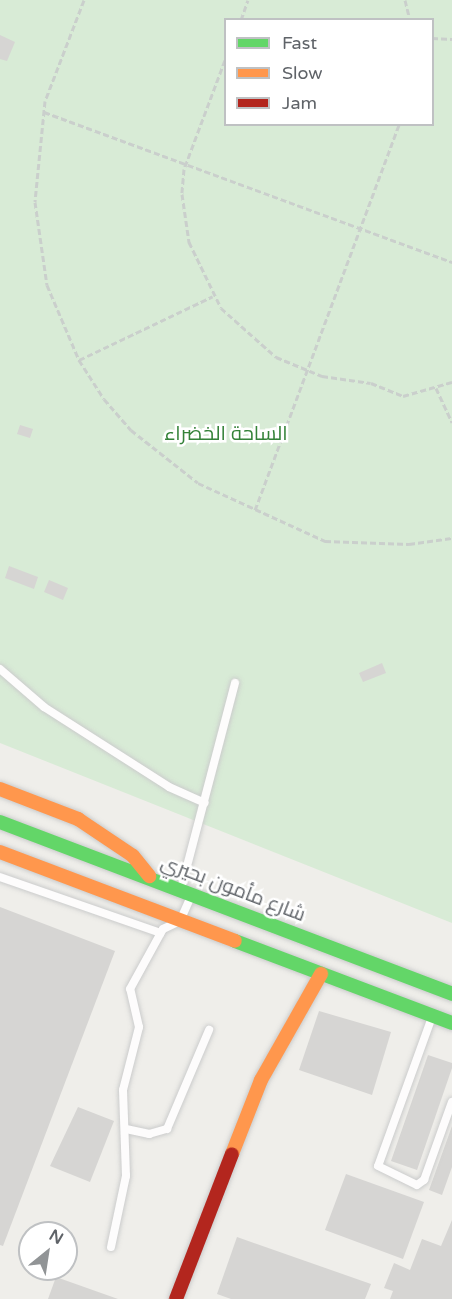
<!DOCTYPE html>
<meta charset="utf-8">
<style>
body{margin:0}
#map{position:relative;width:452px;height:1299px;overflow:hidden;background:#efeeea;font-family:"Varela Round",Cairo,sans-serif}
div>[style]{position:absolute}
.green>*{inset:0;background:#d8ebd6}
.building>*{inset:0;background:#d6d5d3}
.path>*{height:3px;margin-top:-1.5px;transform-origin:0;background:repeating-linear-gradient(90deg,#cacfcc 0 6px,transparent 0 9px)}
.roads{filter:drop-shadow(0 0 2px #cbcccc) drop-shadow(0 0 2px #cbcccc)}
.lane>*{height:8px;margin:-4px;padding:0 4px;transform-origin:4px;border-radius:4px;background:#fdfcfc}
.fast>*{height:14px;margin:-7px;padding:0 7px;transform-origin:7px;border-radius:7px;background:#63d668}
.slow>*{height:14px;margin:-7px;padding:0 7px;transform-origin:7px;border-radius:7px;background:#ff974d}
.jam>*{height:14px;margin:-7px;padding:0 7px;transform-origin:7px;border-radius:7px;background:#b3261e}
span{translate:-50% -50%;white-space:nowrap;text-align:center;line-height:1.15;-webkit-text-stroke:5px #fff;paint-order:stroke}
.park-label{font-size:20px;color:#348238}
.street-label{font-size:20px;color:#5f6368}
.legend{position:absolute;left:224px;top:18px;width:210px;height:108px;box-sizing:border-box;background:#fff;border:2px solid #bfc1c3;margin:0;padding:8px 10px;list-style:none;font-size:18px;color:#5f6368}
.legend li{display:flex;align-items:center;gap:12px;height:30px}
.legend b{width:30px;border:2px solid #bfc1c3}
.north{position:absolute;left:18px;top:1221px;width:60px;height:60px;box-sizing:border-box;background:#fff;border:2px solid #bfc1c3;border-radius:50%;rotate:30deg;font-size:16px;font-weight:700;line-height:24px;text-align:center;color:#5f6368}
.north::after{content:'';display:block;margin:auto;width:21px;height:27px;background:#919496;clip-path:polygon(50% 0,100% 100%,50% 72%,0 100%)}
</style>
<div id="map">
<div class="green">
<i style="clip-path:polygon(evenodd,0 0,452px 0,452px 923px,0 743px,0 0,225px 20px,432px 20px,432px 124px,225px 124px,225px 20px)"></i>
</div>
<div class="building">
<i style="clip-path:polygon(0 35px,15px 42px,7px 61px,0 59px)"></i>
<i style="clip-path:polygon(20px 425px,33px 429px,30px 438px,17px 434px)"></i>
<i style="clip-path:polygon(9px 566px,38px 577px,34px 589px,5px 578px)"></i>
<i style="clip-path:polygon(49px 580px,68px 588px,63px 600px,44px 592px)"></i>
<i style="clip-path:polygon(382px 663px,386px 673px,363px 682px,359px 673px)"></i>
<i style="clip-path:polygon(0 907px,115px 951px,3px 1246px,0 1245px)"></i>
<i style="clip-path:polygon(319px 1011px,391px 1032px,372px 1095px,299px 1070px)"></i>
<i style="clip-path:polygon(428px 1055px,452px 1063px,452px 1068px,417px 1170px,391px 1161px)"></i>
<i style="clip-path:polygon(78px 1107px,114px 1121px,90px 1182px,50px 1166px)"></i>
<i style="clip-path:polygon(452px 1126px,452px 1167px,442px 1195px,429px 1190px)"></i>
<i style="clip-path:polygon(346px 1174px,424px 1202px,403px 1259px,325px 1230px)"></i>
<i style="clip-path:polygon(452px 1220px,452px 1299px,390px 1299px,393px 1291px,384px 1288px,394px 1263px,410px 1270px,422px 1239px,441px 1246px)"></i>
<i style="clip-path:polygon(237px 1237px,371px 1284px,365px 1299px,231px 1299px,217px 1294px)"></i>
<i style="clip-path:polygon(56px 1277px,118px 1299px,48px 1299px)"></i>
</div>
<div class="path">
<i style="left:84px;top:0;width:108px;rotate:111.1deg"></i>
<i style="left:45px;top:101px;width:101px;rotate:95.7deg"></i>
<i style="left:35px;top:202px;width:84px;rotate:81.8deg"></i>
<i style="left:47px;top:285px;width:82px;rotate:66.9deg"></i>
<i style="left:79px;top:360px;width:46px;rotate:57.3deg"></i>
<i style="left:104px;top:399px;width:41px;rotate:48.9deg"></i>
<i style="left:131px;top:430px;width:85px;rotate:38.3deg"></i>
<i style="left:198px;top:483px;width:140px;rotate:24.5deg"></i>
<i style="left:325px;top:541px;width:84px;rotate:2deg"></i>
<i style="left:409px;top:544px;width:43px;rotate:-7.9deg"></i>
<i style="left:405px;top:0;width:21px;rotate:76deg"></i>
<i style="left:241px;top:20px;width:21px;rotate:-71deg"></i>
<i style="left:432px;top:38px;width:20px;rotate:3deg"></i>
<i style="left:225px;top:60px;width:116px;rotate:110.6deg"></i>
<i style="left:184px;top:169px;width:25px;rotate:95deg"></i>
<i style="left:182px;top:194px;width:49px;rotate:81.7deg"></i>
<i style="left:189px;top:242px;width:73px;rotate:64.1deg"></i>
<i style="left:221px;top:308px;width:74px;rotate:41.7deg"></i>
<i style="left:276px;top:357px;width:50px;rotate:22.4deg"></i>
<i style="left:322px;top:376px;width:49px;rotate:8.1deg"></i>
<i style="left:371px;top:383px;width:35px;rotate:22deg"></i>
<i style="left:403px;top:396px;width:51px;rotate:-15.9deg"></i>
<i style="left:44px;top:112px;width:435px;rotate:20.2deg"></i>
<i style="left:79px;top:360px;width:148px;rotate:-25.5deg"></i>
<i style="left:436px;top:388px;width:38px;rotate:65deg"></i>
<i style="left:255px;top:510px;width:412px;rotate:-69.5deg"></i>
</div>
<div class="roads">
<div class="lane">
<i style="left:0;top:669px;width:58px;rotate:40.8deg"></i>
<i style="left:44px;top:707px;width:148px;rotate:32.6deg"></i>
<i style="left:169px;top:787px;width:39px;rotate:24deg"></i>
<i style="left:0;top:877px;width:170px;rotate:19.2deg"></i>
<i style="left:181px;top:889px;width:213px;rotate:-75.3deg"></i>
<i style="left:432px;top:1017px;width:158px;rotate:109.9deg"></i>
<i style="left:378px;top:1166px;width:43px;rotate:26deg"></i>
<i style="left:417px;top:1185px;width:9px;rotate:-36deg"></i>
<i style="left:424px;top:1180px;width:83px;rotate:-70.3deg"></i>
<i style="left:126px;top:1129px;width:24px;rotate:12deg"></i>
<i style="left:149px;top:1134px;width:19px;rotate:-16deg"></i>
<i style="left:167px;top:1129px;width:108px;rotate:-67deg"></i>
<i style="left:111px;top:1247px;width:73px;rotate:-78.1deg"></i>
<i style="left:126px;top:1176px;width:86px;rotate:-92deg"></i>
<i style="left:123px;top:1090px;width:65px;rotate:-75.7deg"></i>
<i style="left:139px;top:1027px;width:39px;rotate:-103deg"></i>
<i style="left:130px;top:989px;width:68px;rotate:-61.2deg"></i>
<i style="left:163px;top:929px;width:19px;rotate:-25deg"></i>
<i style="left:180px;top:921px;width:27px;rotate:-66deg"></i>
</div>
<div class="fast">
<i style="left:0;top:822px;width:484px;rotate:20.8deg"></i>
<i style="left:235px;top:941px;width:232px;rotate:20.7deg"></i>
</div>
<div class="slow">
<i style="left:0;top:789px;width:84px;rotate:21deg"></i>
<i style="left:78px;top:819px;width:66px;rotate:33.9deg"></i>
<i style="left:133px;top:856px;width:26px;rotate:51deg"></i>
<i style="left:0;top:852px;width:251px;rotate:20.7deg"></i>
<i style="left:232px;top:1154px;width:79px;rotate:-68.6deg"></i>
<i style="left:261px;top:1080px;width:122px;rotate:-60.5deg"></i>
</div>
<div class="jam">
<i style="left:176px;top:1299px;width:155px;rotate:-68.9deg"></i>
</div>
</div>
<div class="park-label">
<span style="left:226px;top:434px">الساحة الخضراء</span>
</div>
<div class="street-label">
<span style="left:233px;top:889px;rotate:21deg">شارع مأمون بحيري</span>
</div>
<ul class="legend">
<li><b style="height:8px;background:#63d668"></b>Fast</li>
<li><b style="height:8px;background:#ff974d"></b>Slow</li>
<li><b style="height:8px;background:#b3261e"></b>Jam</li>
</ul>
<div class="north">N</div>
</div>
